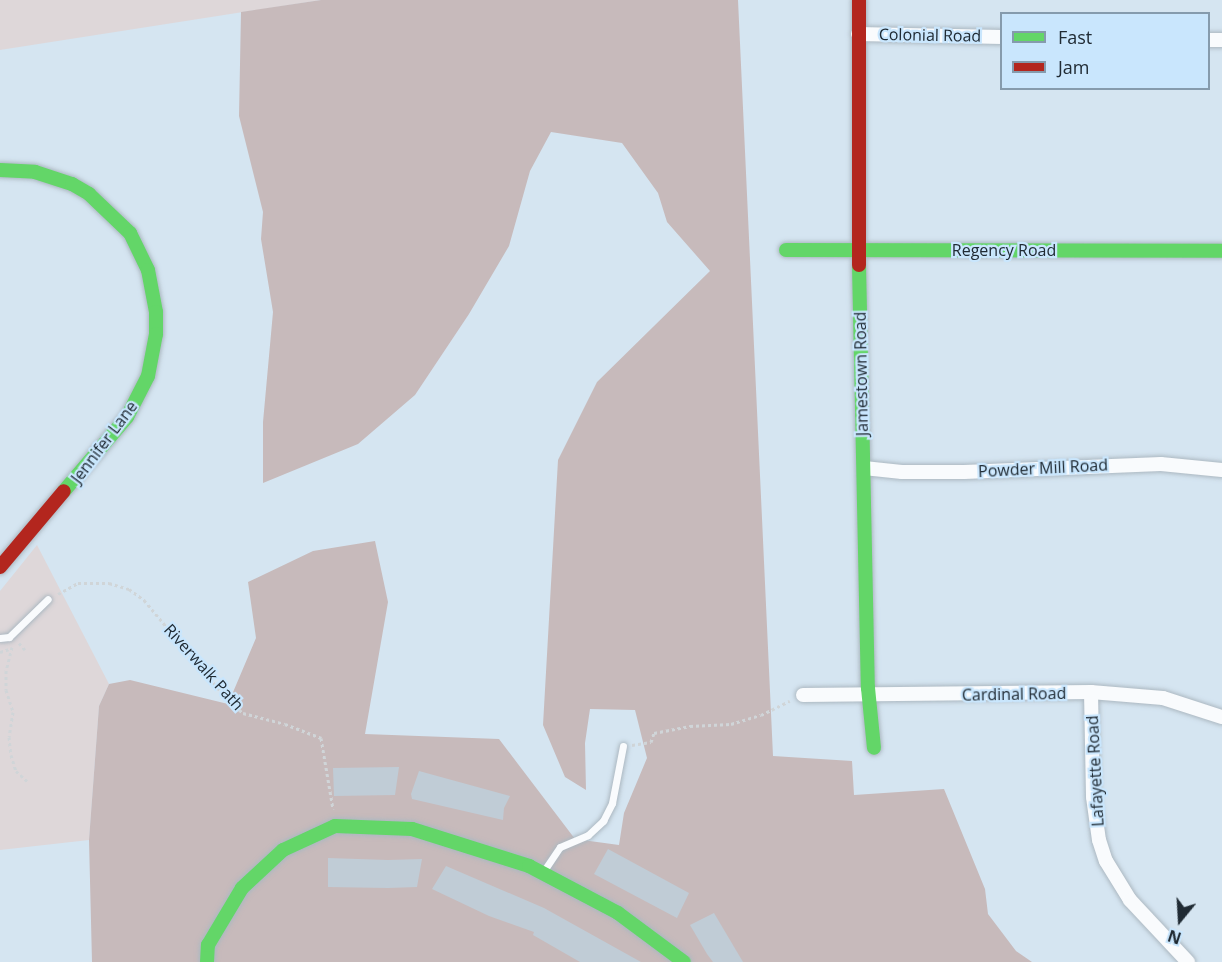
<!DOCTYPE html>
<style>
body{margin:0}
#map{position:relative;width:1222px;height:962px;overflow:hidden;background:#d5e5f1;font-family:"Open Sans",sans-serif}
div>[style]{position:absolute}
.green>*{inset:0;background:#ded7d9}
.forest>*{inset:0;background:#c7babb}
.building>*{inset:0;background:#c0ccd6}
.path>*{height:3px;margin-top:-1.5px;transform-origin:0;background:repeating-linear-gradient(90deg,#d0d5d8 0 3px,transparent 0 6px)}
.roads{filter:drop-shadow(0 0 2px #acb8c1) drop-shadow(0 0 2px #acb8c1)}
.lane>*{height:7px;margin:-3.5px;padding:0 3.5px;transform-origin:3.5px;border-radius:3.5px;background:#f9fbfd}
.street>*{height:14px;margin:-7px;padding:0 7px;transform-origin:7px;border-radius:7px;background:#f9fbfd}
.fast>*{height:14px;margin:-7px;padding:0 7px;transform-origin:7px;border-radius:7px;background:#63d668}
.jam>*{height:14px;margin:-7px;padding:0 7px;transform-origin:7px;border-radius:7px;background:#b3261e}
span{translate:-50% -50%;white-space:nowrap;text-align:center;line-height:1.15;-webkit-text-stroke:4.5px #c9e6fd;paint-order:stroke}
.street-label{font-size:16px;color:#202b34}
.legend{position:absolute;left:1000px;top:12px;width:210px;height:78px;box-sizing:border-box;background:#c9e6fd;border:2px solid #859bad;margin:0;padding:8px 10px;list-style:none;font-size:18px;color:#202b34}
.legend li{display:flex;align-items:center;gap:12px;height:30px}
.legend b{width:30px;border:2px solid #859bad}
.north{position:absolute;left:1150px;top:890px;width:60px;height:60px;-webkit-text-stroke:4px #c9e6fd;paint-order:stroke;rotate:198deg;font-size:16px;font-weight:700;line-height:24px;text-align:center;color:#202b34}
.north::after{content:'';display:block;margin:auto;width:21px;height:27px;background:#202b34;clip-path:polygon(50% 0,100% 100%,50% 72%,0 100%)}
</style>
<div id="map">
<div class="green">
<i style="clip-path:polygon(0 0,321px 0,0 50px)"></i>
<i style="clip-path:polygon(37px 545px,109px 684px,99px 706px,89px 840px,0 850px,0 591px)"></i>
</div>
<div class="forest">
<i style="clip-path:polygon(321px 0,738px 0,773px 756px,852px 761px,854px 795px,944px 789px,985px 889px,988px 914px,1016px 951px,1032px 962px,92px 962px,89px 840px,99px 706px,109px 684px,130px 680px,228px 704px,256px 638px,248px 582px,313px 551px,375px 541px,388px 602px,365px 734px,499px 739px,575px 839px,619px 845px,624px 813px,647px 758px,635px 710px,590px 709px,585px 743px,586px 790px,565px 777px,543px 725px,558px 460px,597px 382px,710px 271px,667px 222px,658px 193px,622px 143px,551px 132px,530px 171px,509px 246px,469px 314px,415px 395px,358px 444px,263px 483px,263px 422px,273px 312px,261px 239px,263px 212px,239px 116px,241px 12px)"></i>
</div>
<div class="building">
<i style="clip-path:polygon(399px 767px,395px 795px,334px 796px,333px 768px)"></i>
<i style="clip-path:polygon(419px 771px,510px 796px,504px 808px,503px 820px,412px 799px,411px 794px)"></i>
<i style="clip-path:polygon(608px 849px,689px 893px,677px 918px,594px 874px)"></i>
<i style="clip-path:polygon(328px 858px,388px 860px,422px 859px,417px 887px,388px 888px,328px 887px)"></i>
<i style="clip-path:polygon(446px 866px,544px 908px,641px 962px,580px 962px,533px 935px,534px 932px,489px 916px,432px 889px)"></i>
<i style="clip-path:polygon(714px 913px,743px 962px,713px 962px,707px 954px,690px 925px)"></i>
</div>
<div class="path">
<i style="left:58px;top:594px;width:23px;rotate:-29deg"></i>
<i style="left:78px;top:583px;width:31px"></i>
<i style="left:109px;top:583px;width:21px;rotate:17deg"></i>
<i style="left:129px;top:589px;width:19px;rotate:36deg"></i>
<i style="left:144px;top:600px;width:121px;rotate:50deg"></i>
<i style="left:222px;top:693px;width:29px;rotate:44deg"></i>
<i style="left:243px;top:713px;width:43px;rotate:14.7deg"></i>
<i style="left:285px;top:724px;width:39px;rotate:21deg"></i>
<i style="left:321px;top:738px;width:72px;rotate:80.4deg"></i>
<i style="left:19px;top:643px;width:9px;rotate:49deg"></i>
<i style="left:12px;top:647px;width:25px;rotate:104deg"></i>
<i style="left:6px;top:671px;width:19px;rotate:90deg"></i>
<i style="left:6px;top:690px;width:23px;rotate:72deg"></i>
<i style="left:13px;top:712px;width:25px;rotate:99deg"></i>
<i style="left:9px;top:737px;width:18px;rotate:84deg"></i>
<i style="left:11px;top:755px;width:17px;rotate:73deg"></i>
<i style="left:16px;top:771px;width:15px;rotate:42deg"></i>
<i style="left:0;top:652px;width:9px;rotate:-18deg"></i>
<i style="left:632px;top:745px;width:19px;rotate:-9deg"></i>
<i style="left:651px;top:742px;width:9px;rotate:-72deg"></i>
<i style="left:654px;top:733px;width:37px;rotate:-11deg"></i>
<i style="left:690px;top:726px;width:41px;rotate:-2.8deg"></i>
<i style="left:731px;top:724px;width:31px;rotate:-17deg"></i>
<i style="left:761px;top:715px;width:32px;rotate:-26deg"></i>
</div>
<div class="roads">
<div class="lane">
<i style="left:0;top:638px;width:9px;rotate:-6deg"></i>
<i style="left:9px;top:637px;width:54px;rotate:-44.3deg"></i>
<i style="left:543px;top:872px;width:30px;rotate:-56deg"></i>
<i style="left:560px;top:847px;width:30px;rotate:-23deg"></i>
<i style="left:588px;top:835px;width:21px;rotate:-43deg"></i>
<i style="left:603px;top:821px;width:20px;rotate:-63deg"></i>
<i style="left:612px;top:803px;width:58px;rotate:-79.1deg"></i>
</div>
<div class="street">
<i style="left:858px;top:34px;width:144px;rotate:1.2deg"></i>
<i style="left:1208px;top:40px;width:14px"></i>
<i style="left:864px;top:468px;width:38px;rotate:6deg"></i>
<i style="left:902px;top:472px;width:62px"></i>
<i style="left:964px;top:472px;width:197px;rotate:-2.3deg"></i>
<i style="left:1161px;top:464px;width:61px;rotate:5.6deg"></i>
<i style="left:1091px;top:692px;width:105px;rotate:88.9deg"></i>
<i style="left:1093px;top:797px;width:43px;rotate:82.1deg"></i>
<i style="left:1099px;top:840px;width:22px;rotate:72deg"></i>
<i style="left:1106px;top:861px;width:46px;rotate:58.4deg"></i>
<i style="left:1130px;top:900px;width:85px;rotate:46.9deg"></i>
<i style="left:803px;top:695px;width:288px;rotate:-0.6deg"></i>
<i style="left:1091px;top:692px;width:72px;rotate:4.8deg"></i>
<i style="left:1163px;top:698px;width:62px;rotate:17.9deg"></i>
</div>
<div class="fast">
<i style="left:0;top:170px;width:35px;rotate:3deg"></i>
<i style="left:35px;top:172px;width:39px;rotate:18deg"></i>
<i style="left:72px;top:184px;width:20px;rotate:30deg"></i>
<i style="left:89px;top:194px;width:57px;rotate:43.6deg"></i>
<i style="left:130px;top:233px;width:41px;rotate:64.1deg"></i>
<i style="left:148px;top:270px;width:43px;rotate:79.2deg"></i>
<i style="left:156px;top:312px;width:22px;rotate:90deg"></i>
<i style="left:156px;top:334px;width:43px;rotate:100.8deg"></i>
<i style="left:148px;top:376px;width:46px;rotate:117.1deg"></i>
<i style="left:127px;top:417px;width:97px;rotate:130.4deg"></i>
<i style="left:786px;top:250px;width:436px;rotate:0.1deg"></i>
<i style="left:859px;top:265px;width:423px;rotate:88.8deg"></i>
<i style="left:868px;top:688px;width:60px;rotate:84.3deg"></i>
<i style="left:207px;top:962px;width:17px;rotate:-87deg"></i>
<i style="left:208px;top:945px;width:66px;rotate:-59.2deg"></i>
<i style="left:242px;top:888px;width:56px;rotate:-42.8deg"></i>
<i style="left:283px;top:850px;width:57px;rotate:-24.8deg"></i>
<i style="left:335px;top:826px;width:77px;rotate:2.2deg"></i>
<i style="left:412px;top:829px;width:123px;rotate:17.5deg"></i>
<i style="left:529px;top:866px;width:101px;rotate:27.8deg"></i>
<i style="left:618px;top:913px;width:82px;rotate:36.6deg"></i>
</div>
<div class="jam">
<i style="left:859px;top:265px;width:265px;rotate:-90deg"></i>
<i style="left:0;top:567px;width:99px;rotate:-49.9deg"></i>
</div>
</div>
<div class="street-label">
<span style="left:930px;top:35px;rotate:1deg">Colonial Road</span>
<span style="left:1004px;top:250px">Regency Road</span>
<span style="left:861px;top:374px;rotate:-91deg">Jamestown Road</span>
<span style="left:104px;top:442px;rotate:-53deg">Jennifer Lane</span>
<span style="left:1043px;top:468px;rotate:-3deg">Powder Mill Road</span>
<span style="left:204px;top:667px;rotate:48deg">Riverwalk Path</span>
<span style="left:1014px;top:694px;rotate:-1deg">Cardinal Road</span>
<span style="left:1095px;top:771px;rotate:-93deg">Lafayette Road</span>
</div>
<ul class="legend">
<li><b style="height:8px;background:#63d668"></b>Fast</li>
<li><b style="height:8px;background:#b3261e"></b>Jam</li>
</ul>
<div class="north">N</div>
</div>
